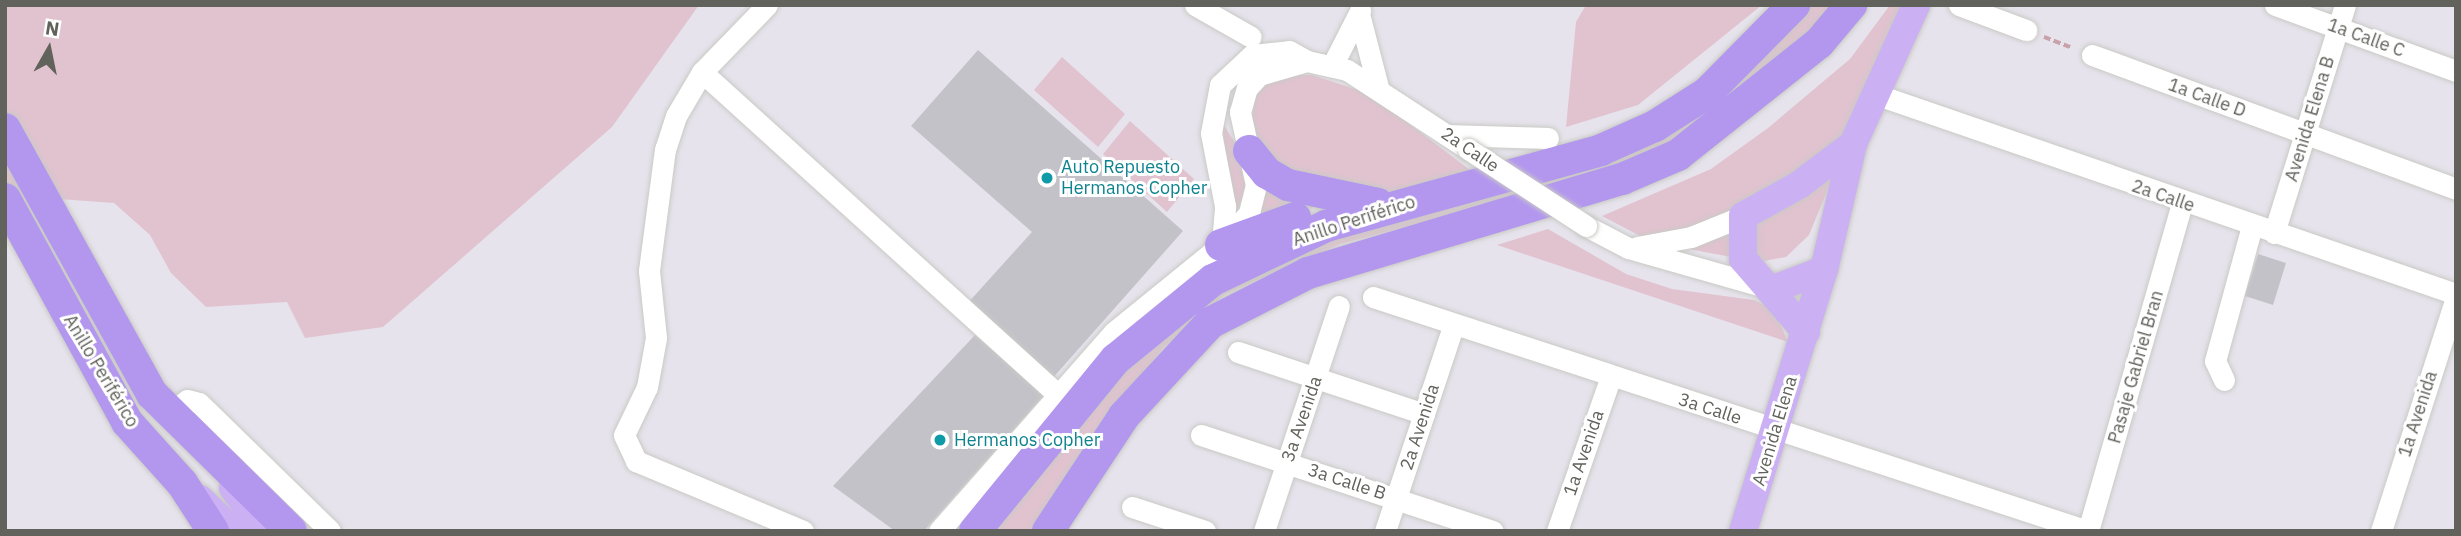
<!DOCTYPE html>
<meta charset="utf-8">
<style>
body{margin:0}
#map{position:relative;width:2461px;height:536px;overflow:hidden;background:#e6e3ec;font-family:"IBM Plex Sans",sans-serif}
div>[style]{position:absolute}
.green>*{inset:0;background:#e1c3d0}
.building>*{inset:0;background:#c4c2c9}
.path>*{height:3.5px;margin-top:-1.75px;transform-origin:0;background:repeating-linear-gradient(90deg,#c8a2a8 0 7px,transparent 0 10.5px)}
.roads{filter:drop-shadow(0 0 2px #c9cac5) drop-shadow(0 0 2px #c9cac5)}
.minor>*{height:21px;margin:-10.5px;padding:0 10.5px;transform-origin:10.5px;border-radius:10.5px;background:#fff}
.major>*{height:28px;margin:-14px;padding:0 14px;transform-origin:14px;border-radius:14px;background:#ccb0f4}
.highway>*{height:32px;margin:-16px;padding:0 16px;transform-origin:16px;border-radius:16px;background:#b397ef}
.bridges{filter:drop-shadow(0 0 2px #c9cac5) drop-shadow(0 0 2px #c9cac5)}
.minor-bridge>*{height:21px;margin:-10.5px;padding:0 10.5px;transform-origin:10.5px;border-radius:10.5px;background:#fff}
.dots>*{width:19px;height:19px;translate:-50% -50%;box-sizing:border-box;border:4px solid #fff;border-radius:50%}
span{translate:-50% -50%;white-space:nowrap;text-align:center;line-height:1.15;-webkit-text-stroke:6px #fff;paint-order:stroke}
.street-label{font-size:18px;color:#61625b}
.culture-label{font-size:18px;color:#0d838f}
.left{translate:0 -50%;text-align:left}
.frame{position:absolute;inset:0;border:7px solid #61625b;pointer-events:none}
.north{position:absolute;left:14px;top:14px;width:70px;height:70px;-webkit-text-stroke:5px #fff;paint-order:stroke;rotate:9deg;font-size:19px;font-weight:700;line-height:28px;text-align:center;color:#61625b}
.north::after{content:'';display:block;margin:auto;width:24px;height:32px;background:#61625b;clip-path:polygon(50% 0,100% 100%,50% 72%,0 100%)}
</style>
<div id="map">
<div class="green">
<i style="clip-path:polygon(5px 5px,699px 5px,612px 127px,383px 327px,305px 338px,287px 302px,206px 307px,171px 273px,150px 235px,114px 203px,5px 195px)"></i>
<i style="clip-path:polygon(1586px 5px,1762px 5px,1638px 105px,1566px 127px,1576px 22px)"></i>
<i style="clip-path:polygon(1807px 5px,1839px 5px,1723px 114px,1612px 172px,1340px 244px,1225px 294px,1163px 348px,1098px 432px,1036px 531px,993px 531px,1104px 390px,1220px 285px,1333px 235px,1603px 160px)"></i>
<i style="clip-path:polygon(1890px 5px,1904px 5px,1809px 235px,1786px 257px,1759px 262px,1704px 252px,1644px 238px,1602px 216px,1711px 169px,1768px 128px,1850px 59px)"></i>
<i style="clip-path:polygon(1062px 57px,1125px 114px,1098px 147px,1034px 90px)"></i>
<i style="clip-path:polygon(1286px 75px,1312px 75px,1370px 94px,1470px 170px,1397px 193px,1351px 192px,1296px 177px,1262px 148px,1251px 124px,1255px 97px,1268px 80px)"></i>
<i style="clip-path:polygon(1130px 121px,1194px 179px,1167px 212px,1103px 154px)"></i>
<i style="clip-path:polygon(1222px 122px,1239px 149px,1248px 185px,1233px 221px)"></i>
<i style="clip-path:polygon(1265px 181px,1321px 205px,1251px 226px)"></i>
<i style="clip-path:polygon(1548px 229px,1626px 274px,1672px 289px,1754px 300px,1774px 310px,1788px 342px,1497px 245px)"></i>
</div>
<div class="building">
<i style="clip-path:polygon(978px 50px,1183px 231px,1051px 380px,966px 305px,1032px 232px,911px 126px)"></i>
<i style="clip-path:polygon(2258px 254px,2286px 263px,2273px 305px,2245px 296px)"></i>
<i style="clip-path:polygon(975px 335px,1044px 395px,924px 531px,895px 531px,833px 486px)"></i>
</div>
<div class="path">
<i style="left:2044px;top:37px;width:31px;rotate:21deg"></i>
</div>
<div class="roads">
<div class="minor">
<i style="left:767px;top:5px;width:93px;rotate:134.1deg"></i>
<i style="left:702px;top:72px;width:51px;rotate:120.6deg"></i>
<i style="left:676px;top:116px;width:35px;rotate:108deg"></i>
<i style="left:665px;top:149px;width:123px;rotate:97.5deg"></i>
<i style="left:649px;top:271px;width:67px;rotate:84deg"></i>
<i style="left:656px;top:338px;width:50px;rotate:100.4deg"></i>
<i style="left:647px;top:387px;width:53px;rotate:115.6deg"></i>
<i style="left:624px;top:435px;width:29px;rotate:65deg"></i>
<i style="left:636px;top:461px;width:181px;rotate:22.7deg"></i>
<i style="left:1195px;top:5px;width:64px;rotate:29.7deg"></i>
<i style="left:1959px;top:5px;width:72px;rotate:20.5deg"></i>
<i style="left:2275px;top:5px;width:193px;rotate:20deg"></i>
<i style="left:1359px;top:14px;width:75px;rotate:75.4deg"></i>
<i style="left:2092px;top:55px;width:388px;rotate:20.2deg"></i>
<i style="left:1332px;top:66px;width:62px;rotate:-63deg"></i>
<i style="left:702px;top:72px;width:481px;rotate:42.2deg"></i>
<i style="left:1872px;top:93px;width:618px;rotate:18.99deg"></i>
<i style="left:1447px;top:135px;width:101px;rotate:1.7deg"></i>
<i style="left:1586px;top:226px;width:47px;rotate:27.6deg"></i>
<i style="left:1628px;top:248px;width:147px;rotate:15.8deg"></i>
<i style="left:2274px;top:233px;width:239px;rotate:-72.7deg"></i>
<i style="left:1222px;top:243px;width:37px;rotate:-85deg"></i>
<i style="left:1225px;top:206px;width:74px;rotate:-100.9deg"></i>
<i style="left:1211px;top:133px;width:49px;rotate:-79.4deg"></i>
<i style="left:1220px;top:85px;width:44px;rotate:-43.2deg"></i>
<i style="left:1252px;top:55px;width:37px;rotate:-6deg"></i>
<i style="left:1289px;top:51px;width:18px;rotate:29deg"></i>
<i style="left:1637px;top:247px;width:55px;rotate:-10.5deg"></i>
<i style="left:1691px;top:237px;width:56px;rotate:-22deg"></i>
<i style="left:1373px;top:297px;width:752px;rotate:18.12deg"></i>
<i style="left:1238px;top:352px;width:196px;rotate:18.4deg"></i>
<i style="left:2224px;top:380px;width:21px;rotate:-115deg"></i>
<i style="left:2215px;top:361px;width:140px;rotate:-74.7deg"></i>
<i style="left:170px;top:413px;width:21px;rotate:-37deg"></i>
<i style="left:187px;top:400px;width:12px;rotate:14deg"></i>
<i style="left:199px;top:403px;width:183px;rotate:44.3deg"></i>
<i style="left:1201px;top:435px;width:307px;rotate:18.2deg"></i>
<i style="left:1132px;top:507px;width:77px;rotate:18.2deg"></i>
<i style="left:939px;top:531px;width:265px;rotate:-48.7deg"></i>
<i style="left:1114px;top:332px;width:138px;rotate:-39.1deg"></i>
<i style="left:1221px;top:245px;width:43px;rotate:-48.8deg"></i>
<i style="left:1249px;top:213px;width:29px;rotate:-76deg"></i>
<i style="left:1256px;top:185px;width:75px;rotate:-102.4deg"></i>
<i style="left:1240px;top:112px;width:25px;rotate:-74deg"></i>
<i style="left:1247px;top:88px;width:18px;rotate:-47deg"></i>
<i style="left:1259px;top:75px;width:50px;rotate:-16.3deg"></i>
<i style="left:1307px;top:61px;width:41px;rotate:12.7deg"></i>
<i style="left:1347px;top:70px;width:145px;rotate:33.1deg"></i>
<i style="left:1264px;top:531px;width:237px;rotate:-71.6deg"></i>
<i style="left:1385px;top:531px;width:218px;rotate:-71.6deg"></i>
<i style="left:1557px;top:531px;width:164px;rotate:-70.8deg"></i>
<i style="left:2088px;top:531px;width:341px;rotate:-74deg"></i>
<i style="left:2381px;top:531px;width:245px;rotate:-72.2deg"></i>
</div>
<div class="major">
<i style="left:1773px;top:289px;width:54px;rotate:-20.4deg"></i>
<i style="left:1806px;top:332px;width:96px;rotate:-130.8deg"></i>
<i style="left:1743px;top:259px;width:43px;rotate:-90deg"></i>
<i style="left:1743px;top:216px;width:64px;rotate:-29deg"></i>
<i style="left:1799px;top:185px;width:68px;rotate:-37.2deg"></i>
<i style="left:233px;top:488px;width:54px;rotate:53.3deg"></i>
<i style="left:200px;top:499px;width:46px;rotate:44.1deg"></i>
<i style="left:1743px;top:531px;width:273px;rotate:-72.8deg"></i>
<i style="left:1824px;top:270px;width:129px;rotate:-77deg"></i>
<i style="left:1853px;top:144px;width:153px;rotate:-65.6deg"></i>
</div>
<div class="highway">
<i style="left:5px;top:129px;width:303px;rotate:61deg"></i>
<i style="left:152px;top:394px;width:195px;rotate:44.6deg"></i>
<i style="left:1249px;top:151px;width:28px;rotate:51deg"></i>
<i style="left:1267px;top:173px;width:24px;rotate:30deg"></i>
<i style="left:1288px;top:185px;width:92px;rotate:11.9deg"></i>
<i style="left:5px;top:199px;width:254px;rotate:61.3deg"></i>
<i style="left:127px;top:422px;width:82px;rotate:48deg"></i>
<i style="left:182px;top:483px;width:57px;rotate:57.1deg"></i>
<i style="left:1221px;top:245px;width:79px;rotate:-20deg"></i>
<i style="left:975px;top:531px;width:222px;rotate:-50.7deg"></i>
<i style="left:1116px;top:359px;width:125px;rotate:-39.2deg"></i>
<i style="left:1213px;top:280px;width:125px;rotate:-25.5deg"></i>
<i style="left:1326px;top:226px;width:285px;rotate:-15.4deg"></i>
<i style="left:1601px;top:150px;width:59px;rotate:-24deg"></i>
<i style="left:1655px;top:126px;width:62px;rotate:-32.4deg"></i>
<i style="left:1707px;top:93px;width:124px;rotate:-45.3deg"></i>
<i style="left:1048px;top:531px;width:138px;rotate:-56.5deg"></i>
<i style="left:1124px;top:416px;width:127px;rotate:-47.2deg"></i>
<i style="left:1210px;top:323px;width:110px;rotate:-27deg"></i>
<i style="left:1308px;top:273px;width:328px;rotate:-16.7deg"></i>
<i style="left:1622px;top:179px;width:61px;rotate:-23.2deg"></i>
<i style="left:1678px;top:155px;width:180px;rotate:-38.5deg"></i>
<i style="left:1819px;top:43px;width:50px;rotate:-49.9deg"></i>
</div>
</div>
<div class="bridges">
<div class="minor-bridge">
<i style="left:1468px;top:149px;width:141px;rotate:33.1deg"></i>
</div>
</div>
<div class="dots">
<i style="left:1047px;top:178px;background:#0f9aa8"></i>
<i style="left:940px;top:440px;background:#0f9aa8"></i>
</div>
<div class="street-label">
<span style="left:2366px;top:38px;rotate:20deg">1a Calle C</span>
<span style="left:2207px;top:98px;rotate:20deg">1a Calle D</span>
<span style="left:2310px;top:119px;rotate:-73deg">Avenida Elena B</span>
<span style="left:1470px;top:150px;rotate:34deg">2a Calle</span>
<span style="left:2163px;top:196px;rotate:19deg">2a Calle</span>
<span style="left:1354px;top:221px;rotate:-18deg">Anillo Periférico</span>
<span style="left:2136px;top:367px;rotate:-74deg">Pasaje Gabriel Bran</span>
<span style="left:101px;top:371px;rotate:59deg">Anillo Periférico</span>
<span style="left:1710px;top:409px;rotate:18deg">3a Calle</span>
<span style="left:2418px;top:414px;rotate:-72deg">1a Avenida</span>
<span style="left:1302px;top:419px;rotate:-71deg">3a Avenida</span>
<span style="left:1420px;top:427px;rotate:-72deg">2a Avenida</span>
<span style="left:1775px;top:431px;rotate:-73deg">Avenida Elena</span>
<span style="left:1584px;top:453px;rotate:-71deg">1a Avenida</span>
<span style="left:1347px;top:482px;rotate:18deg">3a Calle B</span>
</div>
<div class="culture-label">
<span class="left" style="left:1061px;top:178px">Auto Repuesto<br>Hermanos Copher</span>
<span class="left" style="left:954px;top:440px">Hermanos Copher</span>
</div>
<div class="frame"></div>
<div class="north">N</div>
</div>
